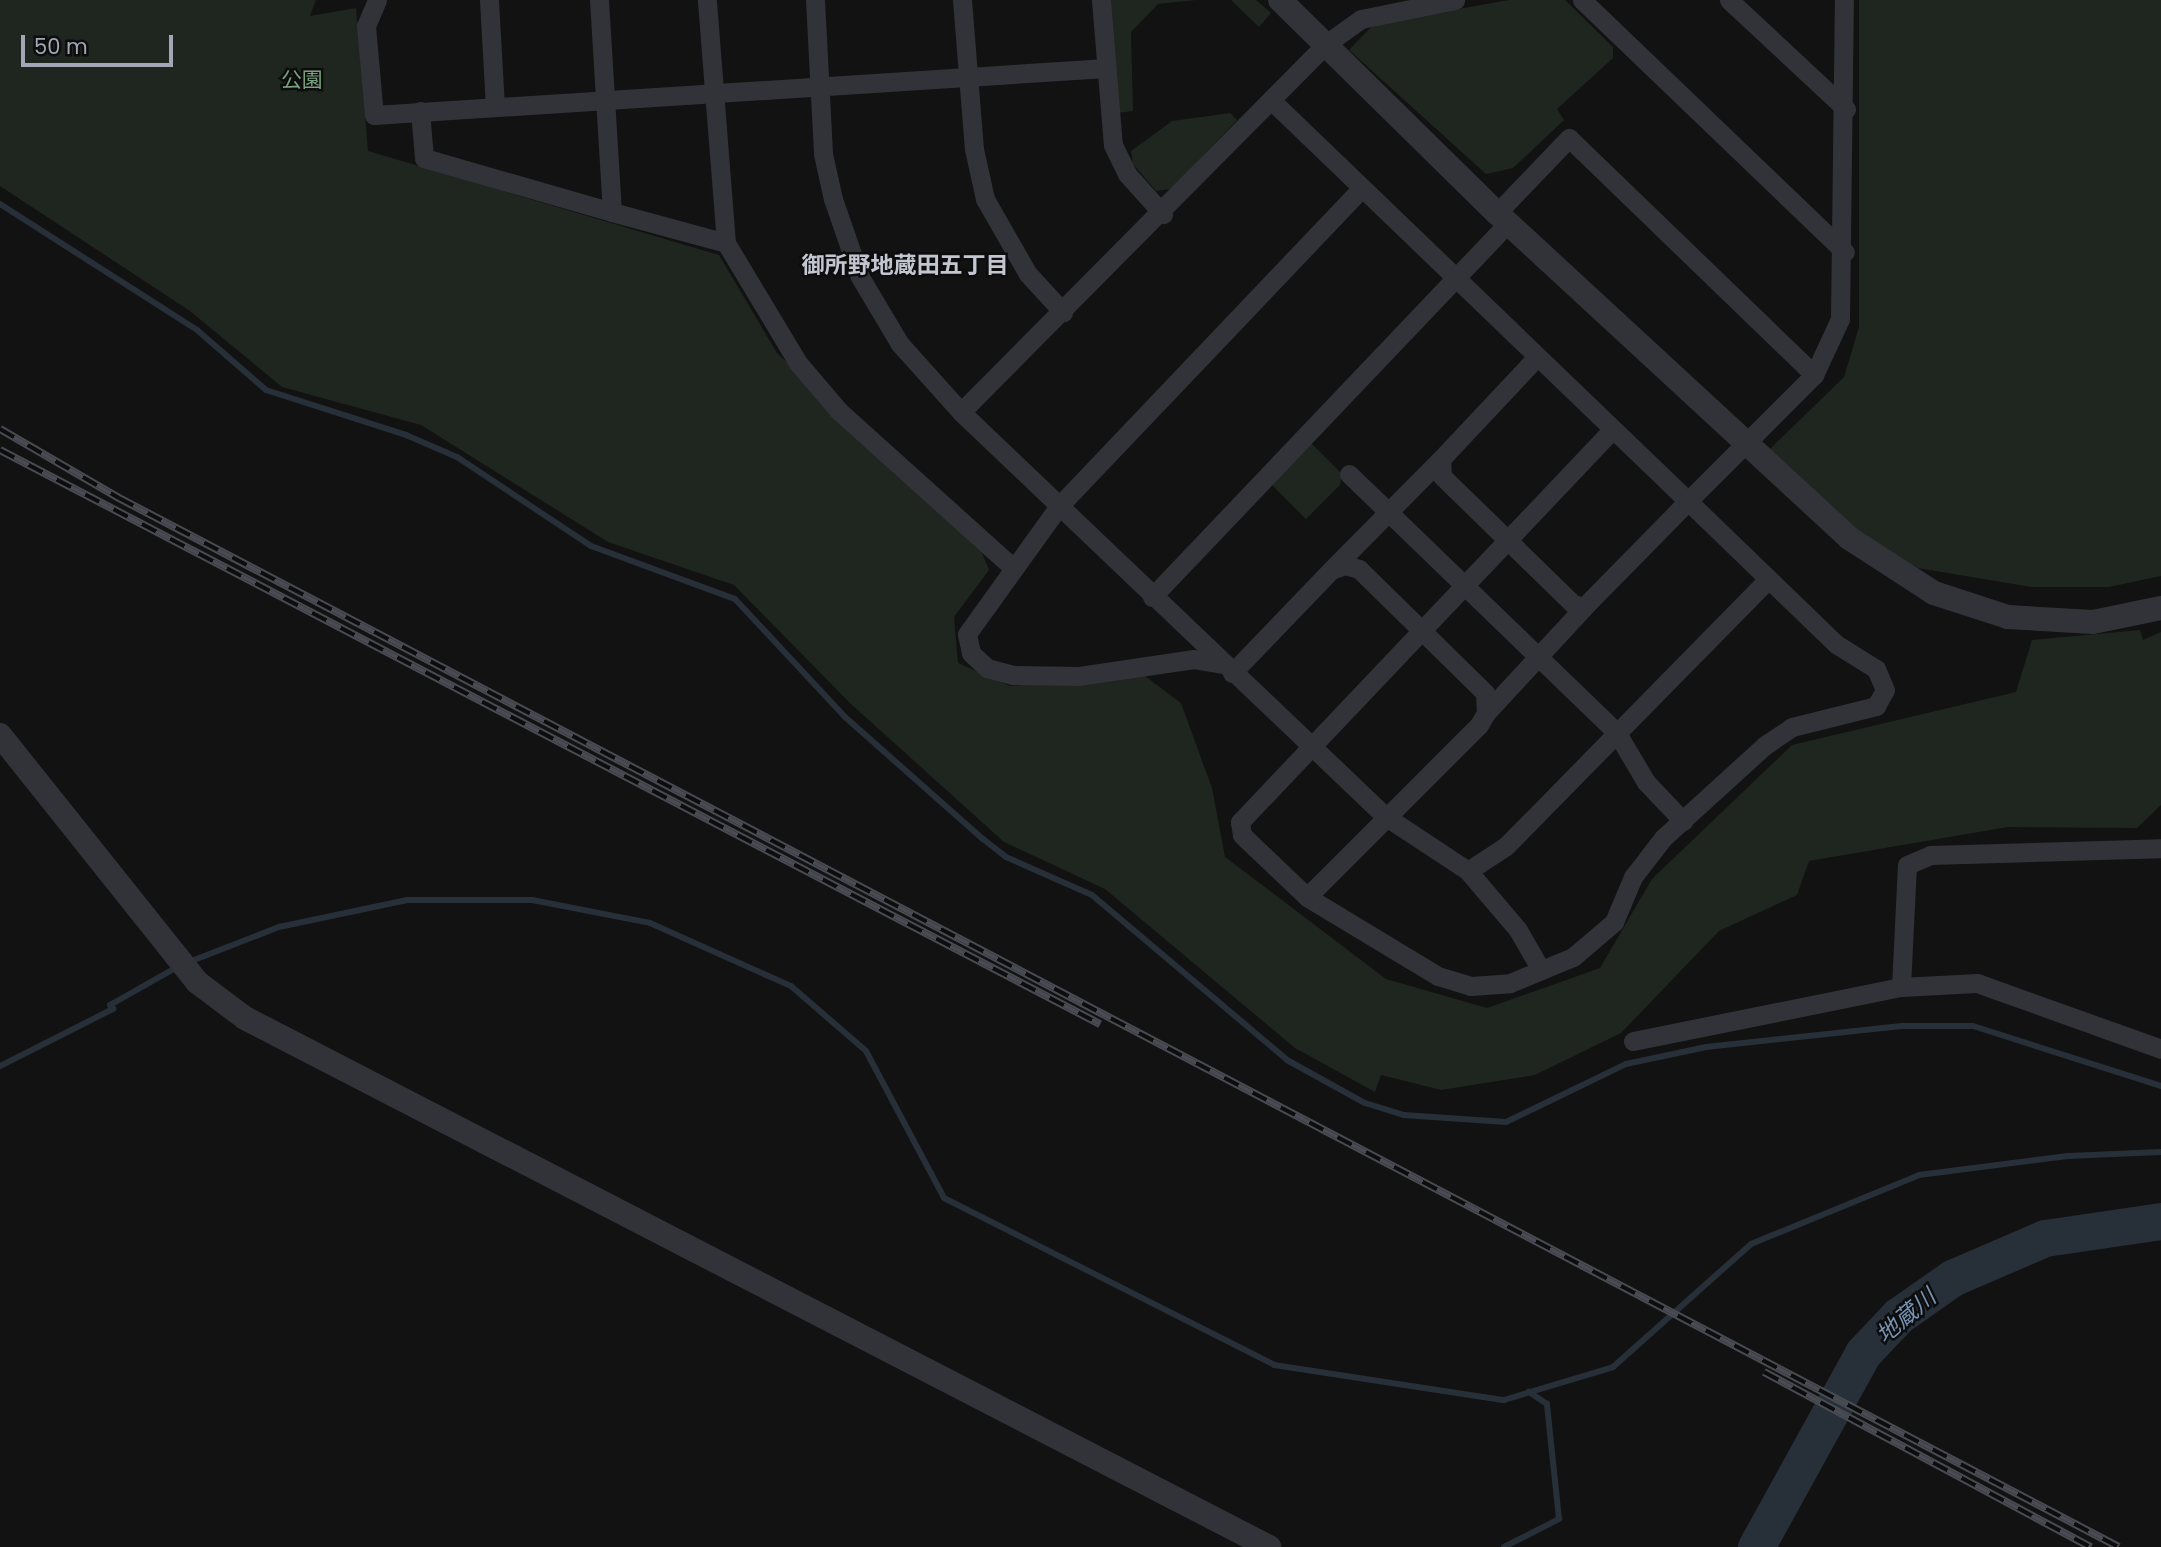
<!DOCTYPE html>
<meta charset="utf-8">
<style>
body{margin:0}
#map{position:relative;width:2161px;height:1547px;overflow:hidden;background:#121213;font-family:Poppins,"Noto Sans JP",sans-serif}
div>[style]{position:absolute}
.green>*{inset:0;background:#1e261f}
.stream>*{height:6px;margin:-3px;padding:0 3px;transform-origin:3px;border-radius:3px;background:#272f38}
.river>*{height:37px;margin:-18.5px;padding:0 18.5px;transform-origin:18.5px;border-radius:18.5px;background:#272f38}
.minor>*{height:19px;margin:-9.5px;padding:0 9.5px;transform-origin:9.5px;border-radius:9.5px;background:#323339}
.tertiary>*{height:24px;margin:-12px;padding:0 12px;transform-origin:12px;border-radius:12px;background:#323339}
.rail>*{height:8px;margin-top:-4px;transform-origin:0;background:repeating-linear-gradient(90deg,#0d0d0e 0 16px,#494b52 0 32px);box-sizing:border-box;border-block:2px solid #494b52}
span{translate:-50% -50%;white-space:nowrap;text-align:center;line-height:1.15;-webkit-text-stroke:5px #0d0d0e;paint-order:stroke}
.park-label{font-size:21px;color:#78a17d}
.neighbourhood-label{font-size:23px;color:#c3c6d1;font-weight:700}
.water-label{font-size:23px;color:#7693b3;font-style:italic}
.scale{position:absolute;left:21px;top:35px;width:152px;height:32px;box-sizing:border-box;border:4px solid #a2a7b5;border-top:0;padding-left:9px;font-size:21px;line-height:24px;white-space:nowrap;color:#a2a7b5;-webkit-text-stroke:5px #0d0d0e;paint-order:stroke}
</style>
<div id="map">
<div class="green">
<i style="clip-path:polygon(0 0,316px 0,310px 16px,356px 8px,368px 151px,719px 255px,777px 353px,975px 536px,989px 570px,954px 617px,958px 663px,1010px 686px,1141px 673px,1181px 703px,1212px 788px,1225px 857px,1386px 979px,1487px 1008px,1600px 968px,1652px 879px,1792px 745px,2016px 692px,2032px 640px,2140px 630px,2143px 640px,2161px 632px,2161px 805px,2137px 828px,2008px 827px,1809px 861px,1797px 895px,1719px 931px,1621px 1033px,1535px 1075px,1441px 1090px,1381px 1075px,1375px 1092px,1295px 1048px,1105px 889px,1004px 842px,851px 704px,734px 585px,608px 542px,421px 425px,282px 387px,190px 311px,0 186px)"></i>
<i style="clip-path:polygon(1108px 0,1196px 0,1158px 4px,1131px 32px,1133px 111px,1117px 113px)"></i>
<i style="clip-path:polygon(1231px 0,1256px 0,1271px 13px,1259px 27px)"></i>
<i style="clip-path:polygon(1509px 0,1565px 0,1613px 47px,1613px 58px,1557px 109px,1564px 120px,1513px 168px,1486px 174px,1349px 50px,1374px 24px)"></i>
<i style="clip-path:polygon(1859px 0,2161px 0,2161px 576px,2109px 587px,2031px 587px,1918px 568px,1863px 536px,1770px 449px,1844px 377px,1859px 327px)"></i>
<i style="clip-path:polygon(1230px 113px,1237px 120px,1171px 189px,1156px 191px,1133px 164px,1131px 151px,1172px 121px)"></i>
<i style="clip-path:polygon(1308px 440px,1342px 474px,1340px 485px,1306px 519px,1268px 481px)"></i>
</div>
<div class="stream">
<i style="left:0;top:204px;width:234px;rotate:32.6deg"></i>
<i style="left:197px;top:330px;width:91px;rotate:41deg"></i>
<i style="left:266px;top:390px;width:147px;rotate:17.8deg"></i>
<i style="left:406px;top:435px;width:56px;rotate:23.3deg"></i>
<i style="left:457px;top:457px;width:161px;rotate:33.6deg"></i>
<i style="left:591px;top:546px;width:153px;rotate:20.2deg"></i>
<i style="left:735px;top:599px;width:161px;rotate:47deg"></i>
<i style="left:845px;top:717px;width:184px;rotate:41.5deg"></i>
<i style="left:983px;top:839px;width:29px;rotate:38deg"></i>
<i style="left:1006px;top:857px;width:94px;rotate:23.8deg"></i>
<i style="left:1092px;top:895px;width:255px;rotate:40.2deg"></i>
<i style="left:1287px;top:1060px;width:89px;rotate:28.9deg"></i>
<i style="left:1365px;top:1103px;width:41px;rotate:17.1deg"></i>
<i style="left:1404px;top:1115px;width:102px;rotate:3.9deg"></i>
<i style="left:1506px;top:1122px;width:133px;rotate:-25.8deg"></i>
<i style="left:1626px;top:1064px;width:82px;rotate:-12deg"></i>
<i style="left:1706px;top:1047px;width:199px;rotate:-6.1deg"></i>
<i style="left:1904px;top:1026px;width:69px"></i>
<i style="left:1973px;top:1026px;width:197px;rotate:17.7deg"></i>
<i style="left:189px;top:962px;width:97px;rotate:-21.3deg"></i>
<i style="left:279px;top:927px;width:131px;rotate:-11.9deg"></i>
<i style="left:407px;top:900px;width:125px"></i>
<i style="left:532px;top:900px;width:120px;rotate:11deg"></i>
<i style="left:650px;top:923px;width:154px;rotate:24.1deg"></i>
<i style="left:791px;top:986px;width:99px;rotate:40.9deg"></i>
<i style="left:866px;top:1051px;width:166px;rotate:62deg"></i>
<i style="left:944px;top:1198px;width:370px;rotate:26.8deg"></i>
<i style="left:1274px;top:1365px;width:233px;rotate:8.7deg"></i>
<i style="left:1504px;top:1400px;width:114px;rotate:-16.8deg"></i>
<i style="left:1613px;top:1367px;width:185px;rotate:-41.7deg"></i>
<i style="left:1751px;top:1244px;width:182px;rotate:-22.3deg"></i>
<i style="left:1919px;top:1175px;width:150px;rotate:-7.3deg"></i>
<i style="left:2068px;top:1156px;width:93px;rotate:-2.5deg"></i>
<i style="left:0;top:1066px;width:127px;rotate:-26.8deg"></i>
<i style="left:113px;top:1009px;width:5px;rotate:-127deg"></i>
<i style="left:110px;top:1005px;width:79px;rotate:-29.5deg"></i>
<i style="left:1504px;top:1547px;width:62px;rotate:-27deg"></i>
<i style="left:1559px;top:1519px;width:116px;rotate:-96deg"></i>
<i style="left:1547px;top:1404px;width:22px;rotate:-146deg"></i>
</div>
<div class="river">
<i style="left:1756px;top:1547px;width:222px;rotate:-61.1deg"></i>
<i style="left:1863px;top:1353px;width:51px;rotate:-46.6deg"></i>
<i style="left:1898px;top:1316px;width:66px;rotate:-35.1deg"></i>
<i style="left:1952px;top:1278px;width:101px;rotate:-23.3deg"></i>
<i style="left:2045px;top:1238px;width:117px;rotate:-8.3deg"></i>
</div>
<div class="minor">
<i style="left:377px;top:0;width:28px;rotate:113deg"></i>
<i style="left:366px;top:26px;width:89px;rotate:84.9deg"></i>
<i style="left:374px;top:115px;width:734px;rotate:-3.67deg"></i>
<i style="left:489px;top:0;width:107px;rotate:86.8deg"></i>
<i style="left:599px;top:0;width:212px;rotate:86.5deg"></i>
<i style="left:612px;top:212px;width:118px;rotate:15.2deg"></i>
<i style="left:726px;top:243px;width:244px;rotate:-94.5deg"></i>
<i style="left:815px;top:0;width:154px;rotate:87deg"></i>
<i style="left:823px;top:154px;width:46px;rotate:77.5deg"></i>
<i style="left:833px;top:199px;width:83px;rotate:70.9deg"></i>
<i style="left:860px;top:277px;width:78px;rotate:59.2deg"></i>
<i style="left:900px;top:344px;width:91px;rotate:48.1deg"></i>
<i style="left:961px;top:412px;width:586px;rotate:43.62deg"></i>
<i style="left:1385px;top:816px;width:100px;rotate:33.5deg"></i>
<i style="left:1468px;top:871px;width:45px;rotate:-33.3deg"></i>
<i style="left:1506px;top:846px;width:374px;rotate:-45.5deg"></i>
<i style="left:962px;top:0;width:149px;rotate:85.4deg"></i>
<i style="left:974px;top:149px;width:51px;rotate:77.6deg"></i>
<i style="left:985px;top:199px;width:86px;rotate:60.2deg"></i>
<i style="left:1028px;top:274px;width:52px;rotate:47.4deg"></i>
<i style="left:1101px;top:0;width:145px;rotate:85.3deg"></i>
<i style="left:1113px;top:145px;width:32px;rotate:64deg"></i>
<i style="left:1127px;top:174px;width:54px;rotate:48deg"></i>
<i style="left:1582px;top:0;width:364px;rotate:43.8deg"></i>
<i style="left:1729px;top:0;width:160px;rotate:43deg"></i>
<i style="left:1271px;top:100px;width:579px;rotate:43.88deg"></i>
<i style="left:1688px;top:501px;width:148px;rotate:134.5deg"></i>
<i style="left:1584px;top:607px;width:11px;rotate:-165deg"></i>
<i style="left:1573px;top:604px;width:183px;rotate:-135.7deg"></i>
<i style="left:1442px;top:476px;width:17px;rotate:-93deg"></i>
<i style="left:1441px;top:459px;width:137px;rotate:-46.8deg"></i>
<i style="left:420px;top:111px;width:47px;rotate:85.1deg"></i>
<i style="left:424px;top:158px;width:196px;rotate:16deg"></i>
<i style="left:1497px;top:213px;width:104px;rotate:-46.2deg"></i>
<i style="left:1569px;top:138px;width:341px;rotate:44deg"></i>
<i style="left:726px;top:243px;width:140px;rotate:59deg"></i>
<i style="left:798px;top:363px;width:63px;rotate:49.5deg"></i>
<i style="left:839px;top:411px;width:233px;rotate:42deg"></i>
<i style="left:961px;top:412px;width:518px;rotate:-45.23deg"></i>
<i style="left:1326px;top:44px;width:43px;rotate:-35.5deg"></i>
<i style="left:1361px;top:19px;width:96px;rotate:-11.4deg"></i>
<i style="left:1611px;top:431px;width:539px;rotate:133.5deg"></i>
<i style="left:1240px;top:822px;width:13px;rotate:81deg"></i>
<i style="left:1242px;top:835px;width:90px;rotate:43.6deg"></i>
<i style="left:1307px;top:897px;width:153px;rotate:31.1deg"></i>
<i style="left:1438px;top:976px;width:34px;rotate:17deg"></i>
<i style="left:1471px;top:986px;width:39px;rotate:-4deg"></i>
<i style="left:1510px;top:983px;width:68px;rotate:-22.4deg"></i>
<i style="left:1573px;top:957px;width:54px;rotate:-40.5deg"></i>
<i style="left:1614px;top:922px;width:49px;rotate:-67.1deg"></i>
<i style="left:1633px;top:877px;width:49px;rotate:-52.4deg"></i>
<i style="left:1663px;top:838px;width:137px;rotate:-42.3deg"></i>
<i style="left:1764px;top:746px;width:34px;rotate:-34deg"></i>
<i style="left:1792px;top:727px;width:87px;rotate:-14deg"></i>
<i style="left:1876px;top:706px;width:18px;rotate:-61deg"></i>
<i style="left:1885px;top:690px;width:23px;rotate:-113deg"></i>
<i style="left:1876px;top:669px;width:47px;rotate:-148deg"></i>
<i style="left:1836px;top:644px;width:206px;rotate:-136deg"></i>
<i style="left:1688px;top:501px;width:178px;rotate:-45deg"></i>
<i style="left:1814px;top:375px;width:62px;rotate:-65.1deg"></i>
<i style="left:1840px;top:319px;width:319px;rotate:-89.3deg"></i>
<i style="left:1349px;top:474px;width:373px;rotate:44deg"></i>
<i style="left:1617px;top:733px;width:57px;rotate:59.4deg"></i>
<i style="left:1646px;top:782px;width:54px;rotate:46.5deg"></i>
<i style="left:1331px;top:570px;width:156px;rotate:-45.3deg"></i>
<i style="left:1152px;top:597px;width:516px;rotate:-46.41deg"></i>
<i style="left:1222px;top:664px;width:28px;rotate:-170deg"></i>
<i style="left:1194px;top:659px;width:116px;rotate:171.6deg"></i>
<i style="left:1079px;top:676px;width:66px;rotate:-179.1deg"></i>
<i style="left:1013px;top:675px;width:27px;rotate:-165deg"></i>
<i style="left:987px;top:668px;width:22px;rotate:-137deg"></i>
<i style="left:971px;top:653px;width:19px;rotate:-102deg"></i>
<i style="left:967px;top:634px;width:158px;rotate:-54.3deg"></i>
<i style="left:1059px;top:506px;width:436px;rotate:-46.4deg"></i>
<i style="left:1232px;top:673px;width:143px;rotate:-46.1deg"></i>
<i style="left:1331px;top:570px;width:15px;rotate:-20deg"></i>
<i style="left:1345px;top:565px;width:15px;rotate:16deg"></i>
<i style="left:1359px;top:569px;width:177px;rotate:44.5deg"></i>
<i style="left:1485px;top:693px;width:20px;rotate:87deg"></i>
<i style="left:1486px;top:713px;width:14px;rotate:120deg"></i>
<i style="left:1479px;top:725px;width:243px;rotate:135deg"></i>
<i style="left:1486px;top:713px;width:144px;rotate:-47.2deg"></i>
<i style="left:1468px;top:871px;width:77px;rotate:49.7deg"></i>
<i style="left:1518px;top:930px;width:46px;rotate:60.1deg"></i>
<i style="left:1901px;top:987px;width:122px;rotate:-87.2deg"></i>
<i style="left:1907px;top:865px;width:25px;rotate:-23deg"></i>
<i style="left:1930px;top:855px;width:231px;rotate:-1.7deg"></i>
<i style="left:1633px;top:1041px;width:273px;rotate:-11.4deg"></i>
<i style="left:1901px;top:987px;width:76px;rotate:-3deg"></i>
<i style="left:1977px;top:983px;width:195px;rotate:19.7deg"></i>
</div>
<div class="tertiary">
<i style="left:1280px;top:0;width:304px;rotate:44.5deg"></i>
<i style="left:1497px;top:213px;width:479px;rotate:42.7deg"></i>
<i style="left:1849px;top:538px;width:101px;rotate:32.9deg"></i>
<i style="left:1934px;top:593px;width:78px;rotate:18deg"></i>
<i style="left:2008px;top:617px;width:85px;rotate:3.4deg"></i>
<i style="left:2093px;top:622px;width:69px;rotate:-11.6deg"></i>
<i style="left:0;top:735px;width:316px;rotate:51.4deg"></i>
<i style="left:197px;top:982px;width:60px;rotate:36.9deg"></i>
<i style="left:245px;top:1018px;width:1153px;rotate:27.32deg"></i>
</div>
<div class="rail">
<i style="left:0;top:429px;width:138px;rotate:30.1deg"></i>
<i style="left:119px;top:498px;width:2258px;rotate:27.68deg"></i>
<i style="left:0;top:450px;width:1241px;rotate:27.56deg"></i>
<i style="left:1764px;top:1372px;width:371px;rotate:28.2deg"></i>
</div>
<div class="park-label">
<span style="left:302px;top:80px">公園</span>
</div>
<div class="neighbourhood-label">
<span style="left:905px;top:265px">御所野地蔵田五丁目</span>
</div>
<div class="water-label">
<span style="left:1906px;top:1316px;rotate:-40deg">地蔵川</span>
</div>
<div class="scale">50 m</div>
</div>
